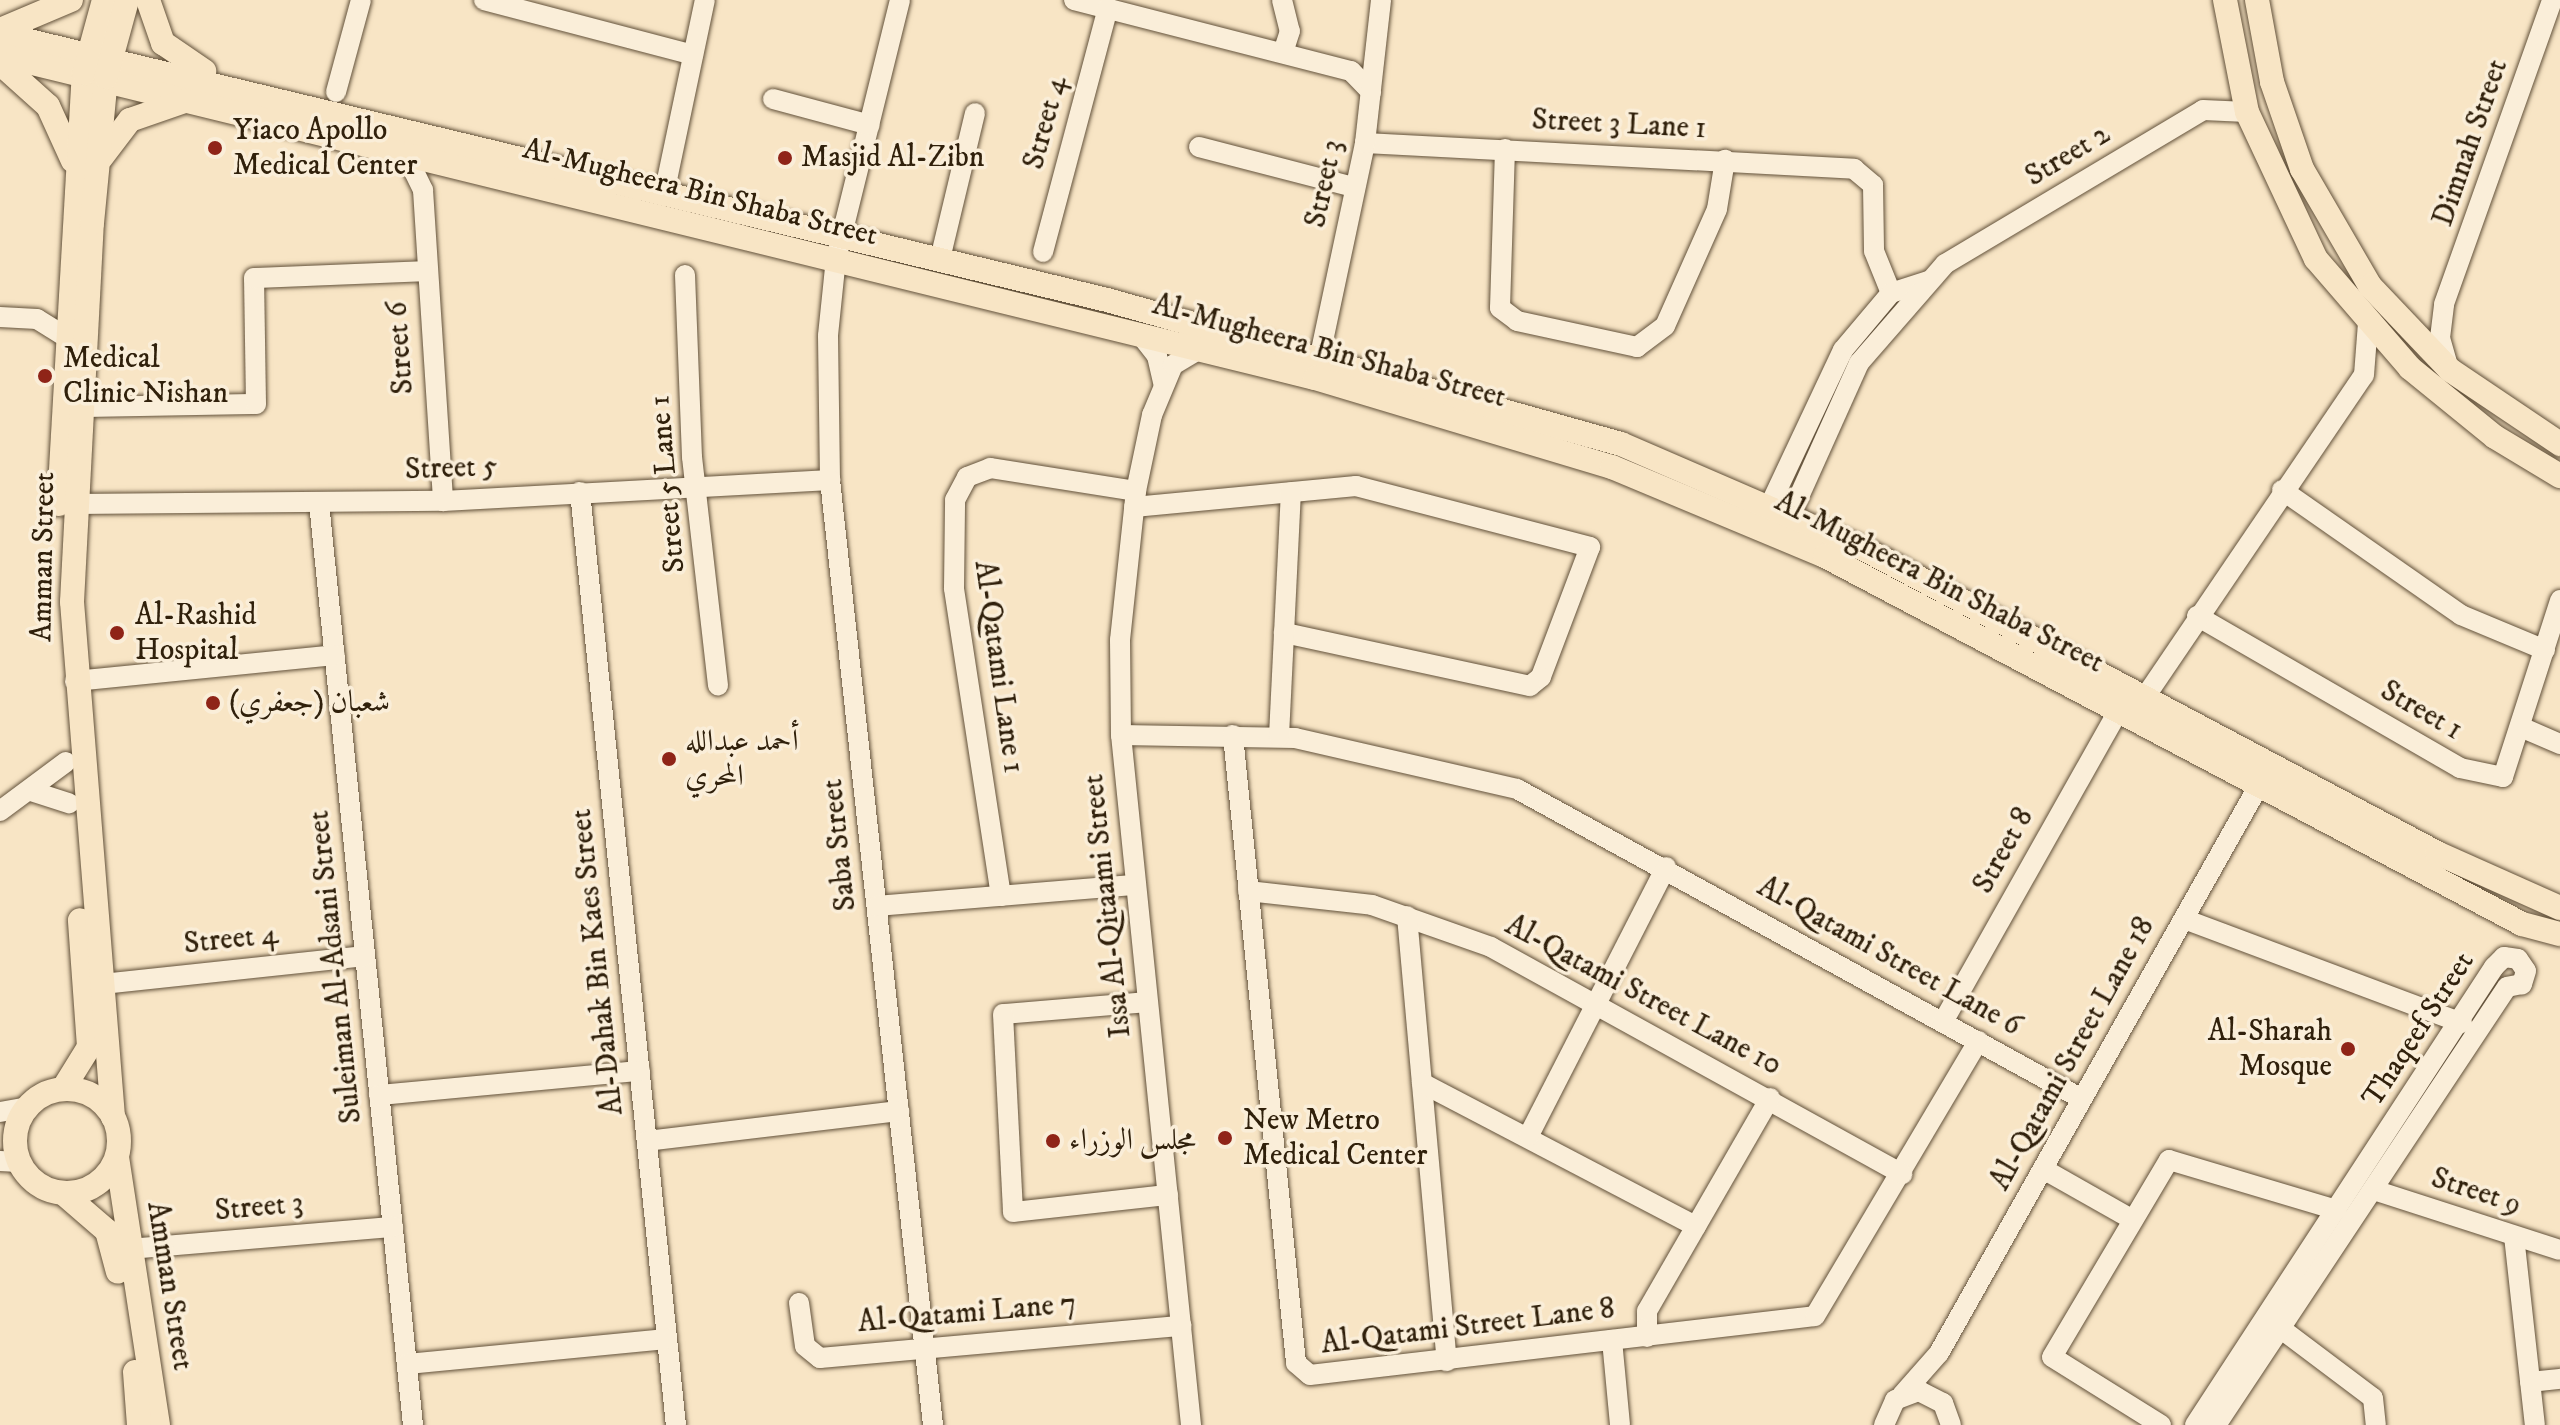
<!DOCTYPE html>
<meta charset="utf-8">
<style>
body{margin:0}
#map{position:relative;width:2560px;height:1425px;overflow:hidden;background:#f8e5c5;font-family:"IM FELL DW Pica",Amiri,serif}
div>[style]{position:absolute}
.roads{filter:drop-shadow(0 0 2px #62513a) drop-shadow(0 0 2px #62513a)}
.minor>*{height:20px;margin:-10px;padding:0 10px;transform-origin:10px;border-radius:10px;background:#faeed9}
.major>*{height:24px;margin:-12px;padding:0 12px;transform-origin:12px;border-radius:12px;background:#f8e5c5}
.major>.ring{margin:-12px;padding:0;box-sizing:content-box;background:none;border:24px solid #f8e5c5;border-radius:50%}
.dots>*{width:22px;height:22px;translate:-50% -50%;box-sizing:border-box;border:4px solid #faeed9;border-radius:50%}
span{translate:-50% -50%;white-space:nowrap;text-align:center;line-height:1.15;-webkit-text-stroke:7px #faeed9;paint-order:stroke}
.street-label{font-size:30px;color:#30200b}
.poi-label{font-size:30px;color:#30200b}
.left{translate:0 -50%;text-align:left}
.right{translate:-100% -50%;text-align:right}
</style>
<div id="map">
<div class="roads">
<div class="minor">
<i style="left:484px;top:0;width:216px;rotate:14.7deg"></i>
<i style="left:900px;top:0;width:266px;rotate:103.9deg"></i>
<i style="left:836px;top:258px;width:78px;rotate:95.9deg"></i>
<i style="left:828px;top:336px;width:144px;rotate:89.2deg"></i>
<i style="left:830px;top:480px;width:951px;rotate:83.78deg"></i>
<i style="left:1074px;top:0;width:286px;rotate:14.4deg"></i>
<i style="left:1351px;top:71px;width:29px;rotate:46deg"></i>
<i style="left:1282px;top:0;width:32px;rotate:76deg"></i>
<i style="left:1290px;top:31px;width:23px;rotate:108deg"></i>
<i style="left:336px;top:92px;width:95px;rotate:-74.8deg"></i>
<i style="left:773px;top:99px;width:100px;rotate:15deg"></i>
<i style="left:1365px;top:143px;width:490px;rotate:3deg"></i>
<i style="left:1854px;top:169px;width:25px;rotate:40deg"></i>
<i style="left:1873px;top:185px;width:66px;rotate:89.1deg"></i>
<i style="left:1874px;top:251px;width:45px;rotate:68deg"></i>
<i style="left:1199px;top:147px;width:160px;rotate:14.5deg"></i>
<i style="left:1505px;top:149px;width:159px;rotate:91.8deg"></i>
<i style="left:1500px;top:308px;width:21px;rotate:37deg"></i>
<i style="left:1517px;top:321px;width:123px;rotate:12.2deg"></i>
<i style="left:1637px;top:347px;width:35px;rotate:-37deg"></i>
<i style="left:1665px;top:326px;width:128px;rotate:-66deg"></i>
<i style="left:1717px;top:209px;width:50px;rotate:-80.7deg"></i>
<i style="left:406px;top:155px;width:39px;rotate:64deg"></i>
<i style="left:423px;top:190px;width:312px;rotate:86.3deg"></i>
<i style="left:664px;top:194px;width:198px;rotate:-78.1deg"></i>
<i style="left:1043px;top:252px;width:253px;rotate:-75.1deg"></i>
<i style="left:940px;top:259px;width:150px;rotate:-76.5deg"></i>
<i style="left:685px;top:275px;width:182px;rotate:87.8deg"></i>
<i style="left:692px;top:457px;width:230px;rotate:83.5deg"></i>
<i style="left:0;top:317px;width:37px;rotate:3deg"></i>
<i style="left:37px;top:319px;width:36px;rotate:32deg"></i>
<i style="left:1140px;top:334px;width:28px;rotate:52deg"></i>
<i style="left:1157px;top:356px;width:28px;rotate:77deg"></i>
<i style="left:2448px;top:366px;width:29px;rotate:-106deg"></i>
<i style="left:2440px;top:338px;width:34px;rotate:-83deg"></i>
<i style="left:2444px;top:304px;width:323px;rotate:-70.4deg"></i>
<i style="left:1316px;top:374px;width:236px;rotate:-78deg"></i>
<i style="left:1365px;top:143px;width:144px;rotate:-83.6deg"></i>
<i style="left:81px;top:407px;width:175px;rotate:-1deg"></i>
<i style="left:256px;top:404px;width:126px;rotate:-90.9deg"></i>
<i style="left:254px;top:278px;width:171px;rotate:-2.3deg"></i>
<i style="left:2282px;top:490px;width:218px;rotate:34.9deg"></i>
<i style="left:2461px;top:615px;width:91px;rotate:22.6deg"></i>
<i style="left:580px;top:492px;width:938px;rotate:84.13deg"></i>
<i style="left:319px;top:503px;width:927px;rotate:84.18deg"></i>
<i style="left:75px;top:504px;width:368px;rotate:-0.5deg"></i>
<i style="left:443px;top:501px;width:388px;rotate:-3.1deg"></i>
<i style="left:1134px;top:507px;width:223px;rotate:-5.4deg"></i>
<i style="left:1356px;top:486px;width:242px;rotate:14.6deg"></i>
<i style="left:1590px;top:547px;width:139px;rotate:110.7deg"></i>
<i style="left:1541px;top:677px;width:14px;rotate:141deg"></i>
<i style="left:1530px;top:686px;width:252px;rotate:-167.8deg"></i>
<i style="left:1762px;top:522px;width:190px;rotate:-64.8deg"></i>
<i style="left:1843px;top:350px;width:75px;rotate:-49.9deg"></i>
<i style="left:1891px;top:293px;width:39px;rotate:-18deg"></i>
<i style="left:1784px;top:530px;width:183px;rotate:-65.8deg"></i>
<i style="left:1859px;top:363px;width:131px;rotate:-49deg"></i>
<i style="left:1945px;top:264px;width:300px;rotate:-30.8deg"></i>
<i style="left:2203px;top:110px;width:44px;rotate:2.6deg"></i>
<i style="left:2197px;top:616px;width:304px;rotate:30deg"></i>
<i style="left:2460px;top:768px;width:44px;rotate:11.8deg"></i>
<i style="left:2503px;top:777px;width:186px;rotate:-72.1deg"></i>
<i style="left:75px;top:681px;width:261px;rotate:-5.7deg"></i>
<i style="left:2145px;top:697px;width:389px;rotate:-55.8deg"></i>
<i style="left:2364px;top:375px;width:52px;rotate:-85.6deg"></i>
<i style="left:2523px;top:728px;width:40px;rotate:23.4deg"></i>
<i style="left:1121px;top:735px;width:174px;rotate:1deg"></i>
<i style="left:1295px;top:738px;width:228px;rotate:12.9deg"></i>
<i style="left:1517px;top:789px;width:644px;rotate:28.75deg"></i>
<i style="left:1233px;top:735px;width:631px;rotate:84.27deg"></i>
<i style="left:1296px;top:1363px;width:18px;rotate:41deg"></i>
<i style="left:1310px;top:1375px;width:508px;rotate:-6.66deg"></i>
<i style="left:1815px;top:1316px;width:320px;rotate:-59.3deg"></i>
<i style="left:1279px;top:736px;width:244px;rotate:-87.2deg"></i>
<i style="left:31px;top:791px;width:40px;rotate:18deg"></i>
<i style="left:0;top:811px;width:82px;rotate:-36.6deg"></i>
<i style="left:1248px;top:891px;width:125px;rotate:6.4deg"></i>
<i style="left:1372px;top:905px;width:126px;rotate:19.4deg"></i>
<i style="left:1491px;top:947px;width:470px;rotate:28.9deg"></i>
<i style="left:1001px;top:896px;width:312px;rotate:-98.7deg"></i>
<i style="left:954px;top:588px;width:88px;rotate:-89.3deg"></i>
<i style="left:955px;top:500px;width:26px;rotate:-62deg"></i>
<i style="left:967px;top:477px;width:25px;rotate:-21deg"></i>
<i style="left:990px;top:468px;width:148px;rotate:9deg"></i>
<i style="left:877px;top:906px;width:259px;rotate:-4.7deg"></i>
<i style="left:1407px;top:916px;width:447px;rotate:84.9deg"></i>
<i style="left:2184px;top:919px;width:297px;rotate:20.5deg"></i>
<i style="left:103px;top:984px;width:263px;rotate:-6.1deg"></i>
<i style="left:1147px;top:1002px;width:144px;rotate:175.2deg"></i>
<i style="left:1003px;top:1014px;width:198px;rotate:87.1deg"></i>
<i style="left:1013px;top:1212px;width:156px;rotate:-6.3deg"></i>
<i style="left:1943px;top:1022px;width:357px;rotate:-60.6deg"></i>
<i style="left:1422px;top:1083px;width:309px;rotate:27.6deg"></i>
<i style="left:379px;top:1095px;width:262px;rotate:-5.3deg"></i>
<i style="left:0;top:1112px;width:27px;rotate:-10deg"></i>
<i style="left:1529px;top:1135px;width:301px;rotate:-62.9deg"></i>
<i style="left:647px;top:1141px;width:254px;rotate:-6.8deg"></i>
<i style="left:0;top:1161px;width:19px;rotate:3deg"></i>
<i style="left:2043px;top:1169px;width:103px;rotate:29.5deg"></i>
<i style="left:2374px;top:1190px;width:195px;rotate:17.9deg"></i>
<i style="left:2514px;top:1236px;width:190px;rotate:83.7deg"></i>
<i style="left:130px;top:1249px;width:264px;rotate:-4.8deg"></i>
<i style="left:799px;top:1303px;width:43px;rotate:82.1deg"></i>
<i style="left:805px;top:1346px;width:19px;rotate:39deg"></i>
<i style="left:820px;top:1358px;width:363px;rotate:-5.1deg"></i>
<i style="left:2280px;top:1328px;width:116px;rotate:37deg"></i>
<i style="left:2373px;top:1398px;width:27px;rotate:84deg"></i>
<i style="left:1647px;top:1337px;width:26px;rotate:-90deg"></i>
<i style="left:1647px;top:1311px;width:246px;rotate:-60deg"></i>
<i style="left:1612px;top:1340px;width:85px;rotate:84.6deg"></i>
<i style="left:407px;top:1364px;width:261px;rotate:-5.5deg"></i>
<i style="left:2530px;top:1382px;width:30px;rotate:-6deg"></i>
<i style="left:1902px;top:1395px;width:56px;rotate:-48.6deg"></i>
<i style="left:1939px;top:1353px;width:652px;rotate:-60.6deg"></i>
<i style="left:1191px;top:1425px;width:694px;rotate:-95.79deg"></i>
<i style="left:1121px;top:735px;width:95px;rotate:-90.6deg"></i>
<i style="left:1120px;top:640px;width:150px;rotate:-83.9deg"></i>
<i style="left:1136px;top:491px;width:78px;rotate:-78.1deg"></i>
<i style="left:1152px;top:415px;width:54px;rotate:-67.2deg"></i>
<i style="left:1173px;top:365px;width:31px;rotate:-31deg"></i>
<i style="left:1884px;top:1425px;width:27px;rotate:-66deg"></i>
<i style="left:1895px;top:1400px;width:26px;rotate:-21deg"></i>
<i style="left:1919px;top:1391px;width:27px;rotate:27deg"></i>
<i style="left:1943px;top:1403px;width:23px;rotate:70deg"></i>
<i style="left:2161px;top:1425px;width:128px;rotate:-148deg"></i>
<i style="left:2052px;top:1357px;width:229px;rotate:-59.3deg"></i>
<i style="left:2169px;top:1160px;width:175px;rotate:16.6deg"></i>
<i style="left:2195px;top:1425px;width:547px;rotate:-56.86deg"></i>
<i style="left:2494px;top:967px;width:14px;rotate:-45deg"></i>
<i style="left:2504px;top:957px;width:14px;rotate:8deg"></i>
<i style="left:2518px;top:959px;width:14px;rotate:56deg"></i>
<i style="left:2526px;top:971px;width:14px;rotate:107deg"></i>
<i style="left:2522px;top:984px;width:15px;rotate:169deg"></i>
<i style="left:2507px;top:987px;width:526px;rotate:123.6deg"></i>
</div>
<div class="major">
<i style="left:148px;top:0;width:46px;rotate:70.8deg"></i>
<i style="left:163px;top:43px;width:50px;rotate:34.3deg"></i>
<i style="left:2225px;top:0;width:114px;rotate:78.9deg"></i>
<i style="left:2247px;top:112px;width:162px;rotate:64.9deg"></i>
<i style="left:2316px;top:259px;width:144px;rotate:49.2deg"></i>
<i style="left:2410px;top:368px;width:109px;rotate:39.1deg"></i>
<i style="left:2495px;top:437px;width:76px;rotate:31deg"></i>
<i style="left:2257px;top:0;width:83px;rotate:79.6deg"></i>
<i style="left:2272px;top:82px;width:92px;rotate:71deg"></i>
<i style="left:2302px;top:169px;width:135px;rotate:59.8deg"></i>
<i style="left:2370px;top:286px;width:116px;rotate:46.4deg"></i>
<i style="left:2450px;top:370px;width:133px;rotate:33.9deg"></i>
<i style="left:0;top:30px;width:77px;rotate:-22.9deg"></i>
<i style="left:0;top:34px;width:1139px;rotate:13.51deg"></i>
<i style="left:1107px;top:300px;width:534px;rotate:15.65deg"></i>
<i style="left:1621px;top:444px;width:267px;rotate:23.4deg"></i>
<i style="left:1866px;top:550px;width:646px;rotate:27.95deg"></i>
<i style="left:2437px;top:853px;width:135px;rotate:24.1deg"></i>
<i style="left:0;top:55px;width:1354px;rotate:13.8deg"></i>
<i style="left:1315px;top:378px;width:310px;rotate:16.7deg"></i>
<i style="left:1612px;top:467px;width:231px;rotate:22.7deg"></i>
<i style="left:1825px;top:556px;width:788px;rotate:27.83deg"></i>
<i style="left:2522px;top:924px;width:39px;rotate:15deg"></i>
<i style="left:0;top:63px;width:64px;rotate:41.9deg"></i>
<i style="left:48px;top:106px;width:60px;rotate:65.6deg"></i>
<i style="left:101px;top:158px;width:48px;rotate:-52.7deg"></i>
<i style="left:130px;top:120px;width:58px;rotate:-19.1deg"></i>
<i style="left:59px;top:504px;width:432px;rotate:-86.7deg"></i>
<i style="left:84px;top:73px;width:76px;rotate:-74.7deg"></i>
<i class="ring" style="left:15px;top:1089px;width:80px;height:80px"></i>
<i style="left:63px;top:1089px;width:49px;rotate:-58.2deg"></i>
<i style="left:89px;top:1047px;width:127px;rotate:-94.1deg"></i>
<i style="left:113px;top:1117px;width:517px;rotate:-94.55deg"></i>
<i style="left:72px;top:602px;width:380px;rotate:-87deg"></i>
<i style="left:92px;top:223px;width:147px;rotate:-84.5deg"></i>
<i style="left:106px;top:77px;width:80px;rotate:-74.7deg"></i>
<i style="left:117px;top:1157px;width:271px;rotate:81.3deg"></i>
<i style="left:63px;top:1193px;width:58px;rotate:40.8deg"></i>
<i style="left:107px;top:1231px;width:42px;rotate:75deg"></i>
<i style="left:135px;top:1372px;width:53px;rotate:85.7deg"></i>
</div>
</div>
<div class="dots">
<i style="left:215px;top:148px;background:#8f2418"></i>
<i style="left:785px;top:158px;background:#8f2418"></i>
<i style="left:45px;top:376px;background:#8f2418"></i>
<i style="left:117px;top:633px;background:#8f2418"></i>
<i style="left:213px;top:703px;background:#8f2418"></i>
<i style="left:669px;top:759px;background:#8f2418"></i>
<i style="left:2348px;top:1049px;background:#8f2418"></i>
<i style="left:1225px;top:1138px;background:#8f2418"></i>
<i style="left:1053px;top:1141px;background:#8f2418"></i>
</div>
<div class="street-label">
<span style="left:1046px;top:123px;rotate:-75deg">Street 4</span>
<span style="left:1619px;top:125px;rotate:3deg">Street 3 Lane 1</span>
<span style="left:2471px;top:143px;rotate:-71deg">Dimnah Street</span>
<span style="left:2068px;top:156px;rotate:-31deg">Street 2</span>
<span style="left:1325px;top:184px;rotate:-78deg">Street 3</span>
<span style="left:700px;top:193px;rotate:14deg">Al-Mugheera Bin Shaba Street</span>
<span style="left:401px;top:348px;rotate:-94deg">Street 6</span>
<span style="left:1329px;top:352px;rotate:15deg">Al-Mugheera Bin Shaba Street</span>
<span style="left:451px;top:469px;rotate:-2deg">Street 5</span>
<span style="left:668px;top:484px;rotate:-95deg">Street 5 Lane 1</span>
<span style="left:44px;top:557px;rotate:-89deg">Amman Street</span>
<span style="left:1939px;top:583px;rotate:27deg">Al-Mugheera Bin Shaba Street</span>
<span style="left:998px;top:667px;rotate:82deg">Al-Qatami Lane 1</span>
<span style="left:2421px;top:711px;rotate:30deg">Street 1</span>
<span style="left:840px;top:845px;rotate:-96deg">Saba Street</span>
<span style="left:2004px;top:851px;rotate:-61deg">Street 8</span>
<span style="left:1108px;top:906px;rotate:-96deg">Issa Al-Qitaami Street</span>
<span style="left:231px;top:940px;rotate:-6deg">Street 4</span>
<span style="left:1889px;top:957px;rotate:29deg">Al-Qatami Street Lane 6</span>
<span style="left:598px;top:962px;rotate:-96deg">Al-Dahak Bin Kaes Street</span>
<span style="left:336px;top:967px;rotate:-96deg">Suleiman Al-Adsani Street</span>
<span style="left:1643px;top:996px;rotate:28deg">Al-Qatami Street Lane 10</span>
<span style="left:2419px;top:1030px;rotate:-57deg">Thaqeef Street</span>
<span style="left:2073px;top:1054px;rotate:-61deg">Al-Qatami Street Lane 18</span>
<span style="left:2476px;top:1192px;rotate:18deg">Street 9</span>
<span style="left:259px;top:1208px;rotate:-5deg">Street 3</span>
<span style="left:169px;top:1286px;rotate:81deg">Amman Street</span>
<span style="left:967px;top:1314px;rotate:-5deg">Al-Qatami Lane 7</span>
<span style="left:1468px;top:1327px;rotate:-7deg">Al-Qatami Street Lane 8</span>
</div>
<div class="poi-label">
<span class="left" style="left:233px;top:148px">Yiaco Apollo<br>Medical Center</span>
<span class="left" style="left:801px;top:158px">Masjid Al-Zibn</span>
<span class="left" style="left:63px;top:376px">Medical<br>Clinic Nishan</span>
<span class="left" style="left:135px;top:633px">Al-Rashid<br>Hospital</span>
<span class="left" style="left:229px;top:703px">شعبان (جعفري)</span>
<span class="left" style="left:685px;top:759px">أحمد عبدالله<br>المحري</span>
<span class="right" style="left:2332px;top:1049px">Al-Sharah<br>Mosque</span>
<span class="left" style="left:1243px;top:1138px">New Metro<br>Medical Center</span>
<span class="left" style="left:1069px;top:1141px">مجلس الوزراء</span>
</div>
</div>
